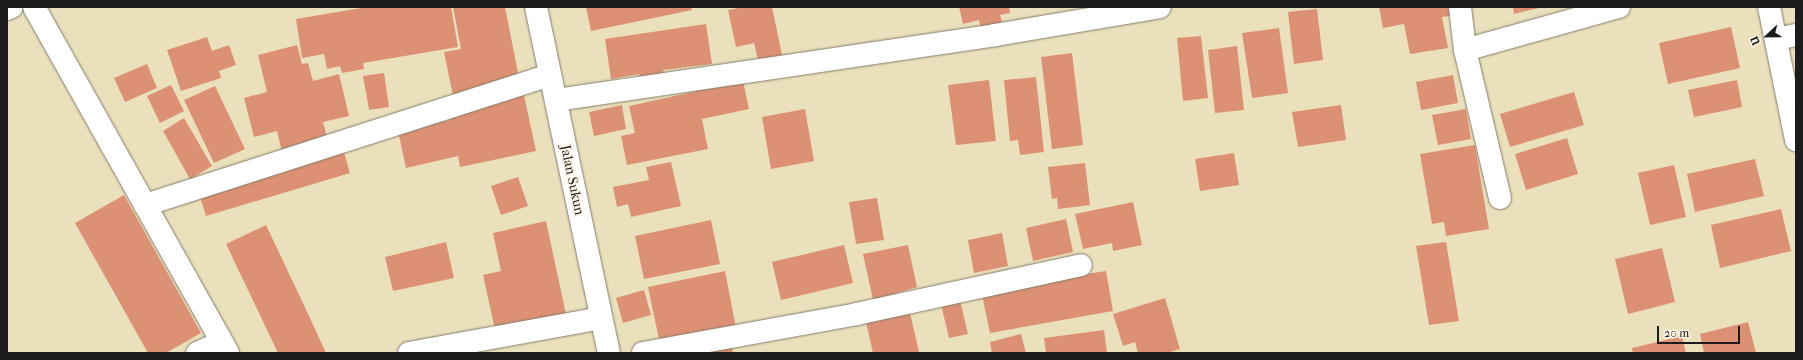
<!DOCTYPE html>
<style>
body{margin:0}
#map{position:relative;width:1803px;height:360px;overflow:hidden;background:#eae0bc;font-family:"IM FELL French Canon",serif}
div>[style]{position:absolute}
.building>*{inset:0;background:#dd9174}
.roads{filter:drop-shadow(0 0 1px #837e6c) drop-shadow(0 0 1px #837e6c)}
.street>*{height:22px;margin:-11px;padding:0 11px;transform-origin:11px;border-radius:11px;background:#fff}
span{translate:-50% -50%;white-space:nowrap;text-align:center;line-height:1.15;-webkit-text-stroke:3px #fcf5e5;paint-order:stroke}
.street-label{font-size:14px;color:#1c1c1c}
.frame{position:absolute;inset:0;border:8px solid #1c1c1c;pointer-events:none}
.north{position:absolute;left:1747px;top:16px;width:40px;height:40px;-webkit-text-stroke:3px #fcf5e5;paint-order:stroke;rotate:248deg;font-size:11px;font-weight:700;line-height:16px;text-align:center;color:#1c1c1c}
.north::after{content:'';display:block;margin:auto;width:14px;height:18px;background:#1c1c1c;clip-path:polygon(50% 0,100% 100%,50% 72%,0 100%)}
.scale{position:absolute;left:1657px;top:326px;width:83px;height:18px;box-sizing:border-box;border:2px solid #1c1c1c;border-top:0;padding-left:5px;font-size:12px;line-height:14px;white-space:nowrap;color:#1c1c1c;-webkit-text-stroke:3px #fcf5e5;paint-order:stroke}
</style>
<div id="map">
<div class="building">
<i style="clip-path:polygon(367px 7px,451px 7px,458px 47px,363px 63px,364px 69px,342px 73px,340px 66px,327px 69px,324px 54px,302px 58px,296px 19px)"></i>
<i style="clip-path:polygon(453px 7px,505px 7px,520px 83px,453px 96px,444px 52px,461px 49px)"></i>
<i style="clip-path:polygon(586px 7px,691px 7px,692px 10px,591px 31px)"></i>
<i style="clip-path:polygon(744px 7px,772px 7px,782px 55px,758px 60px,754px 43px,736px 47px,728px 10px)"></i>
<i style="clip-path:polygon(959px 7px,1009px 7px,1010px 13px,1000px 15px,1003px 25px,981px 30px,979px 20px,963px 24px)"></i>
<i style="clip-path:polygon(1379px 7px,1454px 7px,1455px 15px,1442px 17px,1448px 48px,1410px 54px,1404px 24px,1383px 28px)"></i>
<i style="clip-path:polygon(1513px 7px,1539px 7px,1539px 8px,1514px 14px)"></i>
<i style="clip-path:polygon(1317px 9px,1323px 60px,1294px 64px,1288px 12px)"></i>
<i style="clip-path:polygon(706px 24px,712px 64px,663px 70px,665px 79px,641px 83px,639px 74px,611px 79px,605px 39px)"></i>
<i style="clip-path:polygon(1731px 27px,1740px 68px,1668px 84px,1659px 43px)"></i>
<i style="clip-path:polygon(1279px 28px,1288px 93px,1252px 98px,1242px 33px)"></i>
<i style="clip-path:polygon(1201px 36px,1208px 98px,1183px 101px,1177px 38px)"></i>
<i style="clip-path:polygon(207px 37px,212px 51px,229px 45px,236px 65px,219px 71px,221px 78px,181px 91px,167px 50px)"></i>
<i style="clip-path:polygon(297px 45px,302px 64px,308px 63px,313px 81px,339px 74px,349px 116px,323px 122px,328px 140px,282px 152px,277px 131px,254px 137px,244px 98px,267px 92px,258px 55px)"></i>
<i style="clip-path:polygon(1237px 46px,1244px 110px,1215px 113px,1208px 50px)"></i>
<i style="clip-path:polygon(1072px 53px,1083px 145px,1052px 149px,1041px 57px)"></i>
<i style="clip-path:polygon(147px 64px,157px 88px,125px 102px,114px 78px)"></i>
<i style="clip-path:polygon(384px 73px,389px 107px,369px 110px,363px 76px)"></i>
<i style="clip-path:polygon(1453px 75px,1458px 103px,1421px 110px,1416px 82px)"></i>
<i style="clip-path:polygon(1036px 77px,1044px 152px,1020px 155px,1018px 140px,1010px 141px,1004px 80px)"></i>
<i style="clip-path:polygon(989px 80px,996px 141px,956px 145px,948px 85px)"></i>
<i style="clip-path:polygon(1737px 80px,1742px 107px,1694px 117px,1688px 90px)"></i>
<i style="clip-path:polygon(743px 81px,749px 109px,702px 119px,708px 149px,627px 165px,621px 136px,635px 133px,629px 106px)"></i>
<i style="clip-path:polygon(171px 85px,184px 111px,160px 123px,147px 96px)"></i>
<i style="clip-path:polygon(215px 86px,245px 149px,214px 163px,184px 100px)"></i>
<i style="clip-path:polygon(1574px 92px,1584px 125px,1510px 147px,1500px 114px)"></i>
<i style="clip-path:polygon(524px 95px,536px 151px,460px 167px,458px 156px,406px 168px,398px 131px,450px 120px,448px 112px)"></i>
<i style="clip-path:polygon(622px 105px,626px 129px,594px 136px,589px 112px)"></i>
<i style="clip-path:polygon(1341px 105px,1346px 140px,1298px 147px,1292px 112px)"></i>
<i style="clip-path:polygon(805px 109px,814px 161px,771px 169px,762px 117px)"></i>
<i style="clip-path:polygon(1466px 109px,1471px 139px,1438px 145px,1432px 115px)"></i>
<i style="clip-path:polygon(184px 118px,212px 166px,190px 179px,163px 131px)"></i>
<i style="clip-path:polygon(1567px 138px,1578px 174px,1526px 190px,1515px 154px)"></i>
<i style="clip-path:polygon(1475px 145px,1489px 229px,1446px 236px,1444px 222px,1432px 224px,1420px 154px)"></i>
<i style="clip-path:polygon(343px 149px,350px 173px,206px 216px,199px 193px)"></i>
<i style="clip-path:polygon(1234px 153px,1239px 185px,1200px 191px,1195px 159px)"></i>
<i style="clip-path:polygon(1755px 159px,1764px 196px,1695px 212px,1687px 174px)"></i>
<i style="clip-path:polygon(671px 162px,681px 206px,631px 217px,628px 204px,617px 207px,613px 187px,649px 180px,646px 167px)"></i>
<i style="clip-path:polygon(1085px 163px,1090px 205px,1058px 209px,1057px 198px,1052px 199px,1048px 167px)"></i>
<i style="clip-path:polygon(1674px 165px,1686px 217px,1650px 225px,1638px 173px)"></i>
<i style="clip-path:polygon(518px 177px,528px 206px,501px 215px,491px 186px)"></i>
<i style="clip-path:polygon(124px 195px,201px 333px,166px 353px,148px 353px,75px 223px)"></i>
<i style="clip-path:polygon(877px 198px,884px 240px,856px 244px,849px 202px)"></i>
<i style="clip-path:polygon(1133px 202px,1142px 245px,1113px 251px,1112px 243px,1083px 249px,1075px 214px)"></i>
<i style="clip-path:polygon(1781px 209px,1791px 251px,1720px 268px,1711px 225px)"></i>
<i style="clip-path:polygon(1066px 219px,1073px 252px,1033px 261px,1026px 228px)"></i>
<i style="clip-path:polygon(711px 220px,720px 264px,644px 279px,635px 236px)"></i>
<i style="clip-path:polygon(546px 221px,567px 319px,496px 334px,483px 275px,501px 271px,493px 233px)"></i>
<i style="clip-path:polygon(266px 225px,303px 303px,326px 353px,278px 353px,248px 290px,226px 244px)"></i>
<i style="clip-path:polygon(1002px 233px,1008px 266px,974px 273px,968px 240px)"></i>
<i style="clip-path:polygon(446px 242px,454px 278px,393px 291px,385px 257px)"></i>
<i style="clip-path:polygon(1446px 242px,1459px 321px,1429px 325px,1416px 246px)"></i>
<i style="clip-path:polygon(844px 245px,853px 283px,781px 300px,772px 262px)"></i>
<i style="clip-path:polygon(908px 245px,917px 287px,873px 300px,863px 254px)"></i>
<i style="clip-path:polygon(1662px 248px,1675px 302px,1628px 314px,1615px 259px)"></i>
<i style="clip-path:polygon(725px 271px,736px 328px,660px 344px,648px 287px)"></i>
<i style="clip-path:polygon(1106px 271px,1113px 311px,990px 333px,981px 290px)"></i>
<i style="clip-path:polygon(644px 290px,651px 315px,623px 323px,616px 298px)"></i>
<i style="clip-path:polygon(959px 296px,968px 334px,949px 338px,940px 300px)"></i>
<i style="clip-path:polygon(1165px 298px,1180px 349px,1167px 353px,1138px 353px,1135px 342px,1123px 346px,1113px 314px)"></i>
<i style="clip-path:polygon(908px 304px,919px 352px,873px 353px,864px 313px)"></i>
<i style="clip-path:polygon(1748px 322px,1756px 353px,1704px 353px,1700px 334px)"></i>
<i style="clip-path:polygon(1104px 330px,1107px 353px,1046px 353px,1044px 338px)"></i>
<i style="clip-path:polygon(1021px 334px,1026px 353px,992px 353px,990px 342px)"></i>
<i style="clip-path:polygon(1682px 336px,1686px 353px,1633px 353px,1632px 348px)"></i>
<i style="clip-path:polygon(732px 347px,733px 353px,708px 353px,708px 352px)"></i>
</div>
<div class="roads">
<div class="street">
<i style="left:34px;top:7px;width:397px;rotate:60.7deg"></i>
<i style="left:536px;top:7px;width:354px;rotate:78.1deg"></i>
<i style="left:1460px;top:7px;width:43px;rotate:83.4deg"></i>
<i style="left:1465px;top:50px;width:152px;rotate:76.7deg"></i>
<i style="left:1769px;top:7px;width:136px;rotate:78.5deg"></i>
<i style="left:7px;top:9px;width:5px;rotate:-22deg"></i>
<i style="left:1777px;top:39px;width:19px;rotate:-12deg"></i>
<i style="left:1465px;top:50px;width:160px;rotate:-15.6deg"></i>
<i style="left:556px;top:100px;width:444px;rotate:-8.4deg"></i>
<i style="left:995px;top:35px;width:167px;rotate:-9.6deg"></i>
<i style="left:145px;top:205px;width:425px;rotate:-17.8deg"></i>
<i style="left:197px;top:353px;width:27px;rotate:-24deg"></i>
<i style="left:409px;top:353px;width:195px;rotate:-10.3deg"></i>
<i style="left:643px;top:353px;width:218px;rotate:-10.3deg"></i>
<i style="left:857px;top:314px;width:229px;rotate:-12.3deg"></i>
</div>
</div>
<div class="street-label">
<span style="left:572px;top:180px;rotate:78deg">Jalan Sukun</span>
</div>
<div class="frame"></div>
<div class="north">U</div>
<div class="scale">20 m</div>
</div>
